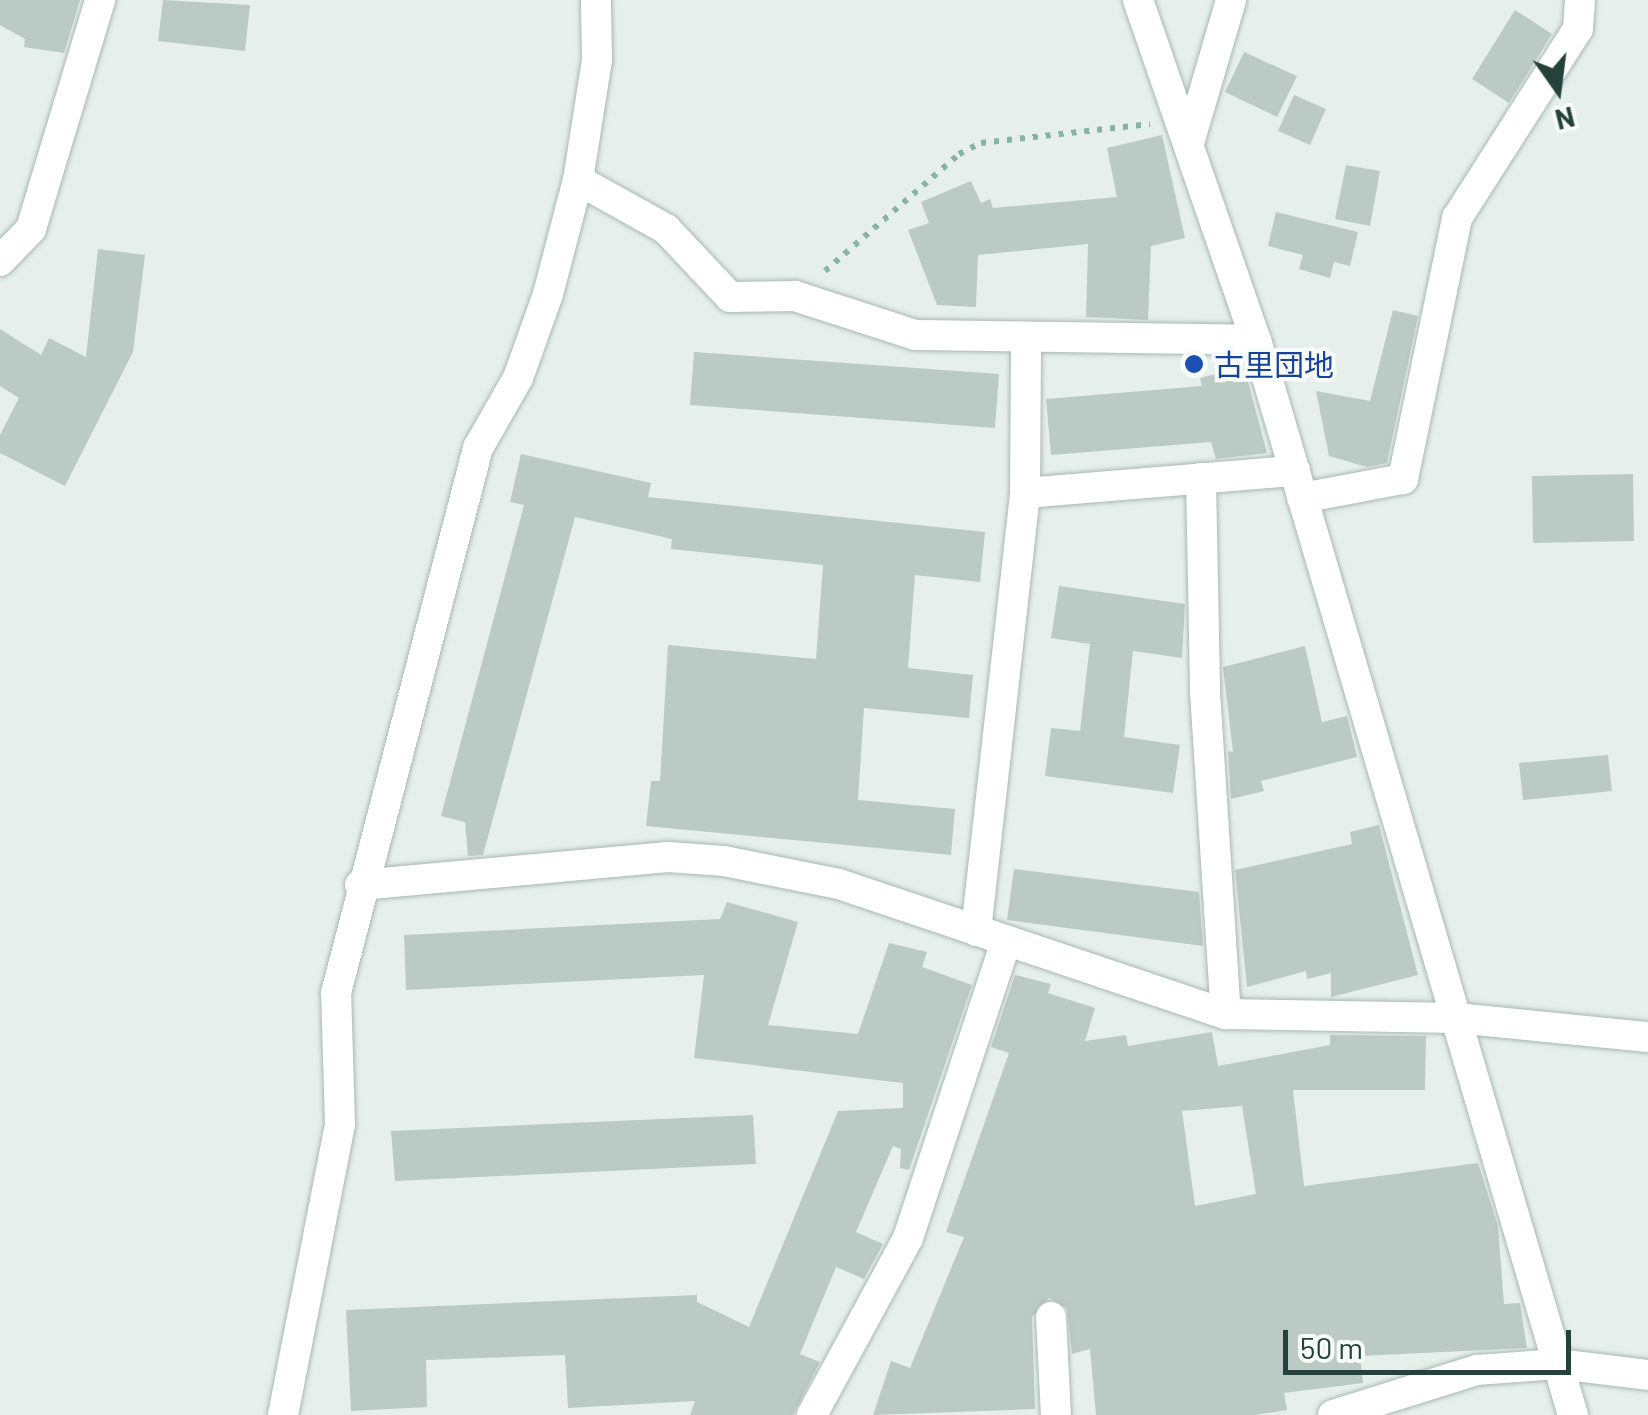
<!DOCTYPE html>
<meta charset="utf-8">
<style>
body{margin:0}
#map{position:relative;width:1648px;height:1415px;overflow:hidden;background:#e6efeb;font-family:Barlow,"Noto Sans JP",sans-serif}
div>[style]{position:absolute}
.building>*{inset:0;background:#bbcac4}
.path>*{height:6px;margin-top:-3px;transform-origin:0;background:repeating-linear-gradient(90deg,#86b3a5 0 5px,transparent 0 13px)}
.roads{filter:drop-shadow(0 0 2px #a8b8b2) drop-shadow(0 0 2px #a8b8b2)}
.minor>*{height:30px;margin:-15px;padding:0 15px;transform-origin:15px;border-radius:15px;background:#fff}
.dots>*{width:28px;height:28px;translate:-50% -50%;box-sizing:border-box;border:5px solid #f7fbf9;border-radius:50%}
span{translate:-50% -50%;white-space:nowrap;text-align:center;line-height:1.15;-webkit-text-stroke:8px #f7fbf9;paint-order:stroke}
.transit-label{font-size:30px;color:#164399}
.left{translate:0 -50%;text-align:left}
.north{position:absolute;left:1508px;top:40px;width:100px;height:100px;-webkit-text-stroke:8px #f7fbf9;paint-order:stroke;rotate:166deg;font-size:28px;font-weight:700;line-height:40px;text-align:center;color:#24423a}
.north::after{content:'';display:block;margin:auto;width:35px;height:45px;background:#24423a;clip-path:polygon(50% 0,100% 100%,50% 72%,0 100%)}
.scale{position:absolute;left:1283px;top:1330px;width:288px;height:45px;box-sizing:border-box;border:5px solid #24423a;border-top:0;padding-left:12px;font-size:30px;line-height:35px;white-space:nowrap;color:#24423a;-webkit-text-stroke:8px #f7fbf9;paint-order:stroke}
</style>
<div id="map">
<div class="building">
<i style="clip-path:polygon(0 0,80px 0,64px 53px,24px 47px,25px 39px,0 25px)"></i>
<i style="clip-path:polygon(163px 0,250px 5px,245px 51px,158px 41px)"></i>
<i style="clip-path:polygon(1515px 10px,1552px 34px,1509px 103px,1472px 79px)"></i>
<i style="clip-path:polygon(1244px 52px,1297px 76px,1277px 117px,1225px 92px)"></i>
<i style="clip-path:polygon(1294px 95px,1326px 109px,1310px 145px,1278px 131px)"></i>
<i style="clip-path:polygon(1162px 135px,1185px 238px,1151px 246px,1148px 320px,1086px 317px,1088px 244px,978px 255px,976px 307px,937px 305px,908px 230px,929px 223px,921px 202px,971px 181px,981px 203px,990px 199px,993px 208px,1117px 197px,1107px 148px)"></i>
<i style="clip-path:polygon(1346px 165px,1380px 171px,1370px 226px,1335px 219px)"></i>
<i style="clip-path:polygon(1276px 212px,1358px 232px,1350px 266px,1334px 262px,1330px 278px,1299px 269px,1303px 255px,1268px 246px)"></i>
<i style="clip-path:polygon(98px 249px,145px 255px,133px 352px,65px 486px,0 453px,0 435px,19px 398px,0 386px,0 329px,41px 355px,49px 338px,86px 357px)"></i>
<i style="clip-path:polygon(1393px 310px,1418px 316px,1387px 463px,1367px 467px,1329px 456px,1316px 391px,1370px 401px)"></i>
<i style="clip-path:polygon(694px 352px,999px 374px,995px 428px,690px 405px)"></i>
<i style="clip-path:polygon(1244px 367px,1267px 453px,1216px 459px,1211px 442px,1051px 455px,1046px 399px,1202px 386px,1200px 378px)"></i>
<i style="clip-path:polygon(521px 454px,651px 483px,648px 497px,985px 532px,980px 582px,915px 575px,908px 668px,973px 675px,969px 718px,864px 708px,858px 800px,955px 809px,951px 855px,646px 826px,651px 781px,660px 781px,668px 645px,816px 659px,823px 565px,671px 549px,672px 539px,575px 517px,483px 855px,468px 856px,465px 822px,441px 816px,524px 505px,510px 502px)"></i>
<i style="clip-path:polygon(1633px 474px,1634px 541px,1533px 543px,1532px 476px)"></i>
<i style="clip-path:polygon(1059px 586px,1185px 604px,1182px 658px,1133px 651px,1124px 737px,1180px 745px,1173px 793px,1045px 776px,1051px 728px,1080px 731px,1090px 644px,1051px 638px)"></i>
<i style="clip-path:polygon(1305px 646px,1322px 722px,1347px 716px,1357px 757px,1261px 781px,1264px 791px,1231px 799px,1228px 751px,1233px 752px,1223px 667px)"></i>
<i style="clip-path:polygon(1608px 755px,1612px 791px,1523px 800px,1519px 763px)"></i>
<i style="clip-path:polygon(1379px 825px,1418px 975px,1331px 997px,1331px 973px,1307px 979px,1306px 971px,1247px 987px,1235px 870px,1352px 844px,1350px 832px)"></i>
<i style="clip-path:polygon(1014px 869px,1199px 892px,1203px 946px,1007px 920px)"></i>
<i style="clip-path:polygon(727px 902px,798px 922px,768px 1025px,858px 1034px,889px 943px,927px 952px,922px 967px,972px 985px,909px 1170px,900px 1168px,901px 1149px,893px 1146px,856px 1232px,883px 1244px,876px 1257px,864px 1279px,836px 1267px,800px 1354px,820px 1362px,793px 1415px,690px 1415px,695px 1401px,568px 1408px,565px 1355px,426px 1360px,427px 1407px,351px 1411px,346px 1310px,697px 1295px,697px 1302px,749px 1327px,838px 1111px,903px 1108px,903px 1083px,694px 1058px,704px 975px,406px 990px,404px 935px,720px 919px)"></i>
<i style="clip-path:polygon(evenodd,1015px 975px,1051px 984px,1048px 993px,1095px 1008px,1085px 1041px,1126px 1035px,1128px 1046px,1212px 1032px,1218px 1066px,1330px 1045px,1330px 1035px,1426px 1036px,1425px 1090px,1293px 1090px,1304px 1186px,1478px 1163px,1498px 1226px,1504px 1304px,1520px 1303px,1527px 1348px,1360px 1356px,1363px 1383px,1284px 1393px,1287px 1410px,1255px 1415px,1096px 1415px,1090px 1349px,1072px 1354px,1067px 1308px,1049px 1298px,1032px 1317px,1035px 1409px,873px 1415px,891px 1361px,910px 1368px,964px 1237px,946px 1232px,1009px 1053px,991px 1047px,1015px 975px,1242px 1106px,1256px 1194px,1195px 1206px,1182px 1111px,1242px 1106px)"></i>
<i style="clip-path:polygon(753px 1115px,756px 1164px,395px 1181px,391px 1131px)"></i>
</div>
<div class="path">
<i style="left:825px;top:271px;width:178px;rotate:-41.1deg"></i>
<i style="left:959px;top:154px;width:25px;rotate:-27deg"></i>
<i style="left:981px;top:143px;width:170px;rotate:-6.4deg"></i>
</div>
<div class="roads">
<div class="minor">
<i style="left:1138px;top:0;width:360px;rotate:70.9deg"></i>
<i style="left:1256px;top:340px;width:1121px;rotate:73.57deg"></i>
<i style="left:1189px;top:143px;width:149px;rotate:-73.6deg"></i>
<i style="left:578px;top:180px;width:101px;rotate:29.1deg"></i>
<i style="left:666px;top:229px;width:93px;rotate:46.7deg"></i>
<i style="left:730px;top:297px;width:65px;rotate:-0.9deg"></i>
<i style="left:795px;top:296px;width:126px;rotate:18deg"></i>
<i style="left:915px;top:335px;width:341px;rotate:0.8deg"></i>
<i style="left:0;top:261px;width:45px;rotate:-45.9deg"></i>
<i style="left:31px;top:229px;width:239px;rotate:-73.2deg"></i>
<i style="left:1201px;top:478px;width:214px;rotate:88.9deg"></i>
<i style="left:1205px;top:692px;width:323px;rotate:86.3deg"></i>
<i style="left:1025px;top:493px;width:271px;rotate:-4.7deg"></i>
<i style="left:1302px;top:498px;width:103px;rotate:-10.7deg"></i>
<i style="left:1403px;top:479px;width:267px;rotate:-78.3deg"></i>
<i style="left:1457px;top:218px;width:224px;rotate:-57.4deg"></i>
<i style="left:1578px;top:29px;width:29px;rotate:-86deg"></i>
<i style="left:360px;top:885px;width:309px;rotate:-5.2deg"></i>
<i style="left:668px;top:857px;width:56px;rotate:4.1deg"></i>
<i style="left:724px;top:861px;width:117px;rotate:11.3deg"></i>
<i style="left:839px;top:884px;width:408px;rotate:18.6deg"></i>
<i style="left:1226px;top:1014px;width:230px;rotate:1deg"></i>
<i style="left:1456px;top:1018px;width:193px;rotate:5.7deg"></i>
<i style="left:976px;top:931px;width:441px;rotate:-83.6deg"></i>
<i style="left:1025px;top:493px;width:154px;rotate:-89.6deg"></i>
<i style="left:1051px;top:1317px;width:98px;rotate:87.1deg"></i>
<i style="left:283px;top:1415px;width:297px;rotate:-78.9deg"></i>
<i style="left:340px;top:1124px;width:131px;rotate:-91.7deg"></i>
<i style="left:336px;top:993px;width:563px;rotate:-75.4deg"></i>
<i style="left:478px;top:448px;width:81px;rotate:-60.3deg"></i>
<i style="left:518px;top:378px;width:89px;rotate:-70.3deg"></i>
<i style="left:548px;top:294px;width:118px;rotate:-75.3deg"></i>
<i style="left:578px;top:180px;width:121px;rotate:-81deg"></i>
<i style="left:597px;top:60px;width:60px;rotate:-91deg"></i>
<i style="left:812px;top:1415px;width:201px;rotate:-61.5deg"></i>
<i style="left:908px;top:1238px;width:312px;rotate:-71.7deg"></i>
<i style="left:1333px;top:1415px;width:151px;rotate:-17.4deg"></i>
<i style="left:1477px;top:1370px;width:81px;rotate:-4.2deg"></i>
<i style="left:1558px;top:1364px;width:91px;rotate:7deg"></i>
</div>
</div>
<div class="dots">
<i style="left:1194px;top:364px;background:#1a4fb4"></i>
</div>
<div class="transit-label">
<span class="left" style="left:1214px;top:364px">古里団地</span>
</div>
<div class="north">N</div>
<div class="scale">50 m</div>
</div>
